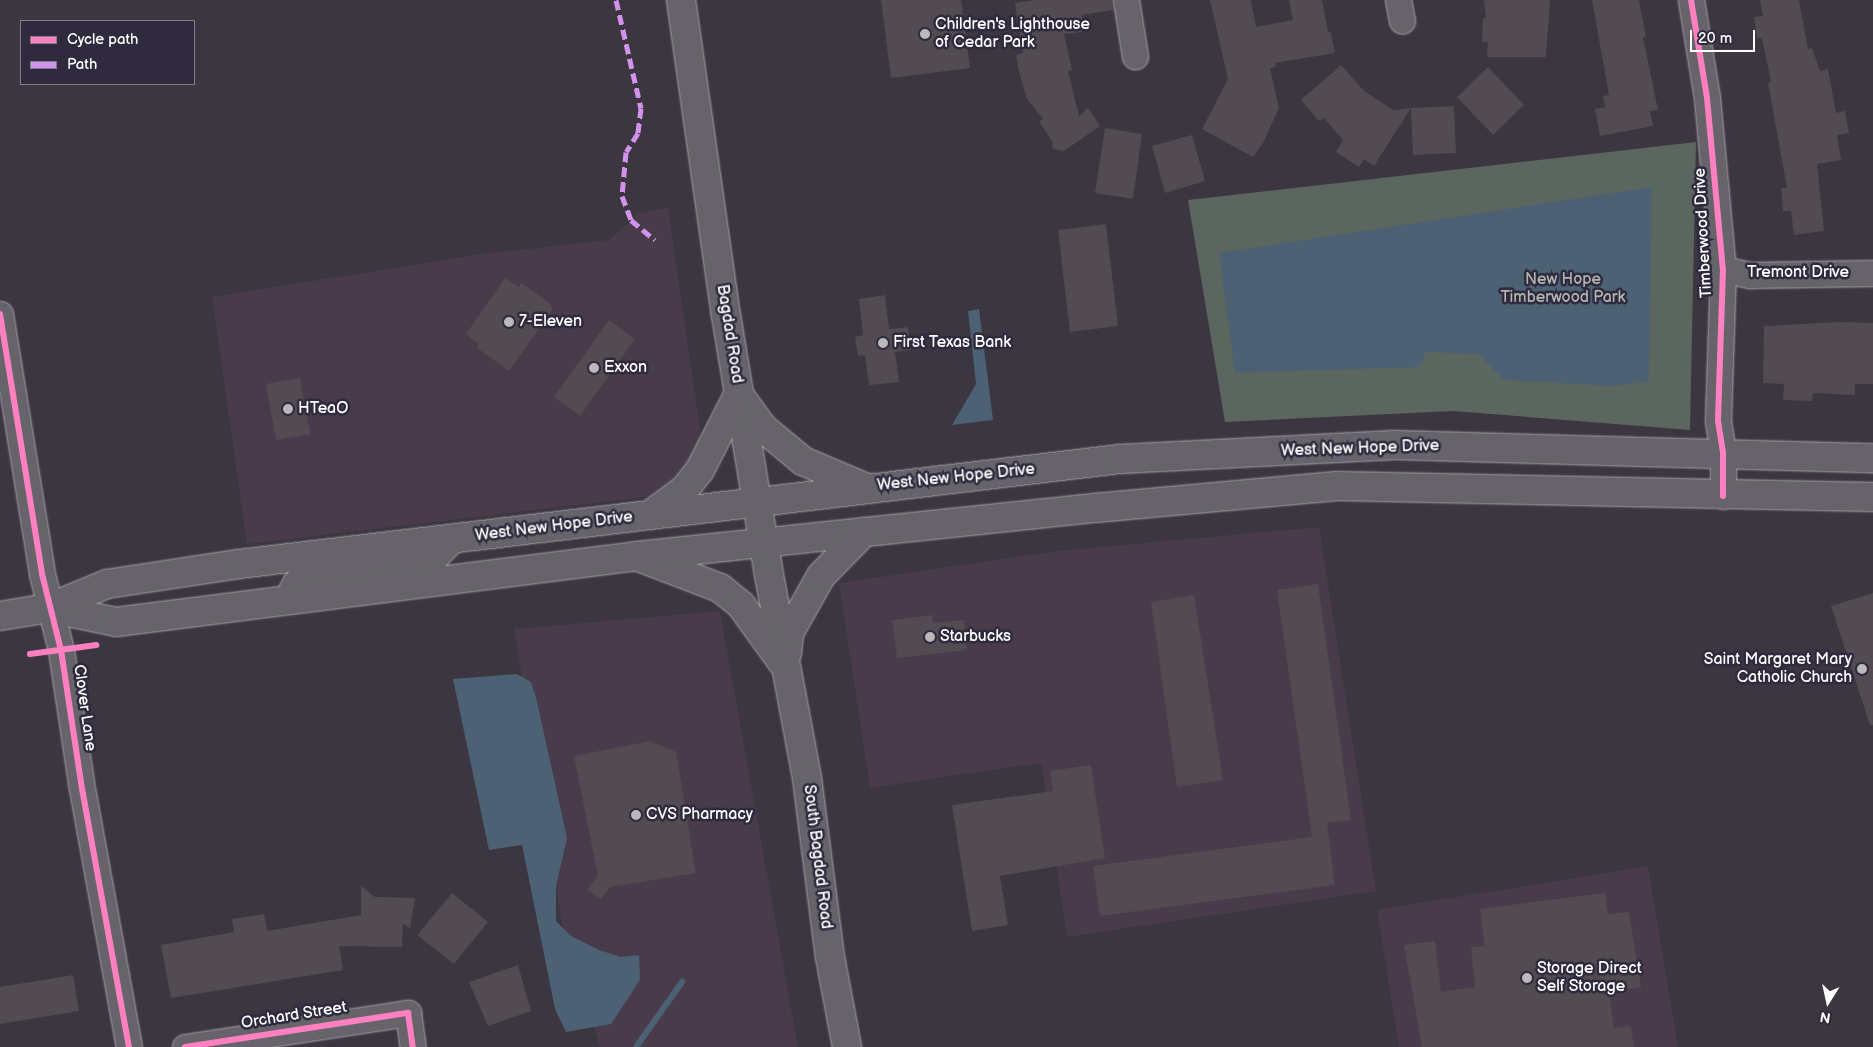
<!DOCTYPE html>
<style>
body{margin:0}
#map{position:relative;width:1873px;height:1047px;overflow:hidden;background:#3b3640;font-family:"Balsamiq Sans",sans-serif}
div>[style]{position:absolute}
.built>*{inset:0;background:#483c4a}
.green>*{inset:0;background:#5b665e}
.water>*{inset:0;background:#4c6173}
.stream>*{height:6px;margin:-3px;padding:0 3px;transform-origin:3px;border-radius:3px;background:#4c6173}
.building>*{inset:0;background:#524b51}
.roads{filter:drop-shadow(0 0 1px #a7a5a9) drop-shadow(0 0 1px #a7a5a9)}
.minor>*{height:25px;margin:-12.5px;padding:0 12.5px;transform-origin:12.5px;border-radius:12.5px;background:#66646a}
.secondary>*{height:28px;margin:-14px;padding:0 14px;transform-origin:14px;border-radius:14px;background:#66646a}
.quiet>*{height:5px;margin-top:-2.5px;transform-origin:0;background:repeating-linear-gradient(90deg,#d193ec 0 10px,transparent 0 15px)}
.cycleway>*{height:6px;margin:-3px;padding:0 3px;transform-origin:3px;border-radius:3px;background:#ff80c0}
.dots>*{width:14px;height:14px;translate:-50% -50%;box-sizing:border-box;border:2px solid #2f2a3d;border-radius:50%}
span{translate:-50% -50%;white-space:nowrap;text-align:center;line-height:1.15;-webkit-text-stroke:5px #2f2a3d;paint-order:stroke}
.poi-label{font-size:16px;color:#fff}
.left{translate:0 -50%;text-align:left}
.right{translate:-100% -50%;text-align:right}
.street-label{font-size:16px;color:#fff}
.park-label{font-size:16px;color:#b0b6b1}
.legend{position:absolute;left:20px;top:20px;width:175px;height:65px;box-sizing:border-box;background:#2f2a3d;border:1px solid #827f8b;margin:0;padding:6px 9px;list-style:none;font-size:15px;color:#fff}
.legend li{display:flex;align-items:center;gap:10px;height:25px}
.legend b{width:25px;border:1px solid #827f8b}
.north{position:absolute;left:1803px;top:977px;width:50px;height:50px;-webkit-text-stroke:4px #2f2a3d;paint-order:stroke;rotate:190deg;font-size:14px;font-weight:700;line-height:20px;text-align:center;color:#fff}
.north::after{content:'';display:block;margin:auto;width:18px;height:22px;background:#fff;clip-path:polygon(50% 0,100% 100%,50% 72%,0 100%)}
.scale{position:absolute;left:1690px;top:30px;width:65px;height:22px;box-sizing:border-box;border:2px solid #fff;border-top:0;padding-left:6px;font-size:15px;line-height:18px;white-space:nowrap;color:#fff;-webkit-text-stroke:4px #2f2a3d;paint-order:stroke}
</style>
<div id="map">
<div class="built">
<i style="clip-path:polygon(668px 207px,701px 436px,687px 468px,646px 497px,247px 544px,212px 297px,482px 254px,609px 240px,638px 214px)"></i>
<i style="clip-path:polygon(1319px 527px,1376px 891px,1067px 937px,1041px 763px,870px 788px,839px 583px,1057px 551px)"></i>
<i style="clip-path:polygon(720px 611px,798px 1047px,600px 1047px,562px 924px,514px 629px)"></i>
<i style="clip-path:polygon(1648px 866px,1678px 1047px,1399px 1047px,1377px 910px)"></i>
</div>
<div class="green">
<i style="clip-path:polygon(1696px 142px,1690px 430px,1453px 411px,1225px 422px,1188px 200px)"></i>
</div>
<div class="water">
<i style="clip-path:polygon(1652px 187px,1649px 381px,1615px 386px,1504px 380px,1478px 354px,1426px 352px,1419px 367px,1235px 373px,1219px 253px)"></i>
<i style="clip-path:polygon(979px 309px,993px 420px,952px 425px,976px 384px,968px 311px)"></i>
<i style="clip-path:polygon(517px 674px,531px 682px,536px 697px,567px 838px,556px 886px,556px 921px,571px 936px,599px 950px,621px 957px,639px 955px,640px 980px,611px 1024px,566px 1032px,555px 1009px,522px 845px,489px 850px,453px 679px)"></i>
</div>
<div class="stream">
<i style="left:636px;top:1047px;width:80px;rotate:-54.7deg"></i>
</div>
<div class="building">
<i style="clip-path:polygon(881px 0,961px 0,970px 68px,891px 78px)"></i>
<i style="clip-path:polygon(1035px 0,1112px 0,1113px 10px,1082px 15px,1082px 32px,1064px 34px,1072px 70px,1068px 71px,1079px 116px,1088px 108px,1100px 126px,1064px 151px,1052px 149px,1053px 142px,1039px 122px,1043px 119px,1027px 99px,1019px 72px,1016px 55px,1023px 53px,1015px 3px)"></i>
<i style="clip-path:polygon(1210px 0,1251px 0,1256px 27px,1293px 20px,1289px 0,1322px 0,1328px 32px,1331px 32px,1335px 53px,1275px 63px,1276px 67px,1270px 68px,1279px 108px,1263px 143px,1253px 157px,1202px 129px,1228px 79px)"></i>
<i style="clip-path:polygon(1484px 0,1550px 0,1546px 57px,1487px 57px,1488px 42px,1482px 42px,1483px 18px,1486px 18px)"></i>
<i style="clip-path:polygon(1592px 0,1639px 0,1646px 37px,1643px 37px,1658px 110px,1650px 111px,1653px 126px,1600px 136px,1595px 109px,1605px 107px,1603px 96px,1609px 95px)"></i>
<i style="clip-path:polygon(1760px 0,1799px 0,1808px 49px,1812px 48px,1820px 71px,1828px 69px,1836px 113px,1845px 111px,1849px 133px,1837px 135px,1841px 160px,1817px 164px,1824px 231px,1794px 235px,1791px 211px,1783px 211px,1781px 188px,1787px 188px,1768px 83px,1771px 82px,1762px 38px,1757px 38px,1754px 17px,1763px 16px)"></i>
<i style="clip-path:polygon(1341px 65px,1364px 91px,1393px 110px,1411px 108px,1374px 166px,1364px 159px,1359px 167px,1336px 152px,1343px 140px,1324px 118px,1319px 121px,1301px 100px)"></i>
<i style="clip-path:polygon(1488px 67px,1524px 105px,1493px 135px,1457px 97px)"></i>
<i style="clip-path:polygon(1454px 106px,1456px 153px,1413px 155px,1411px 108px)"></i>
<i style="clip-path:polygon(1105px 128px,1142px 134px,1133px 199px,1095px 193px)"></i>
<i style="clip-path:polygon(1192px 135px,1205px 181px,1165px 193px,1152px 146px)"></i>
<i style="clip-path:polygon(1106px 224px,1118px 326px,1070px 332px,1058px 230px)"></i>
<i style="clip-path:polygon(505px 278px,519px 287px,521px 283px,551px 304px,552px 310px,509px 371px,477px 348px,479px 344px,466px 334px)"></i>
<i style="clip-path:polygon(885px 295px,889px 329px,908px 327px,911px 350px,895px 352px,899px 382px,869px 385px,865px 355px,858px 356px,855px 337px,863px 335px,859px 299px)"></i>
<i style="clip-path:polygon(609px 320px,635px 339px,580px 416px,554px 397px)"></i>
<i style="clip-path:polygon(1841px 322px,1873px 323px,1873px 384px,1855px 384px,1855px 395px,1813px 393px,1812px 401px,1783px 400px,1784px 384px,1763px 383px,1764px 326px)"></i>
<i style="clip-path:polygon(300px 378px,310px 434px,276px 440px,266px 384px)"></i>
<i style="clip-path:polygon(1318px 584px,1351px 820px,1327px 823px,1335px 885px,1100px 916px,1093px 866px,1312px 837px,1277px 590px)"></i>
<i style="clip-path:polygon(1873px 593px,1873px 725px,1870px 725px,1831px 606px)"></i>
<i style="clip-path:polygon(1194px 595px,1223px 780px,1177px 787px,1151px 602px)"></i>
<i style="clip-path:polygon(932px 615px,933px 623px,964px 620px,967px 650px,897px 658px,892px 620px)"></i>
<i style="clip-path:polygon(651px 741px,676px 752px,696px 873px,610px 887px,601px 899px,587px 890px,598px 875px,574px 756px)"></i>
<i style="clip-path:polygon(1091px 765px,1105px 858px,1000px 876px,1008px 925px,972px 931px,952px 805px,1053px 791px,1050px 771px)"></i>
<i style="clip-path:polygon(361px 886px,375px 897px,415px 898px,410px 929px,403px 923px,402px 947px,339px 946px,343px 970px,171px 998px,161px 945px,234px 932px,232px 919px,264px 914px,267px 931px,361px 915px)"></i>
<i style="clip-path:polygon(452px 893px,488px 922px,454px 964px,417px 935px)"></i>
<i style="clip-path:polygon(1605px 893px,1608px 914px,1629px 912px,1641px 987px,1609px 992px,1614px 1028px,1631px 1026px,1634px 1047px,1422px 1047px,1404px 945px,1435px 941px,1441px 992px,1475px 987px,1471px 947px,1485px 946px,1480px 909px)"></i>
<i style="clip-path:polygon(518px 965px,531px 1011px,488px 1026px,469px 982px)"></i>
<i style="clip-path:polygon(73px 975px,79px 1011px,0 1024px,0 987px)"></i>
</div>
<div class="roads">
<div class="minor">
<i style="left:1126px;top:0;width:57px;rotate:80.9deg"></i>
<i style="left:1398px;top:0;width:21px;rotate:79deg"></i>
<i style="left:1691px;top:0;width:99px;rotate:80.7deg"></i>
<i style="left:1707px;top:98px;width:172px;rotate:84.7deg"></i>
<i style="left:1723px;top:269px;width:152px;rotate:91.9deg"></i>
<i style="left:1718px;top:421px;width:32px;rotate:81deg"></i>
<i style="left:1723px;top:453px;width:43px;rotate:90deg"></i>
<i style="left:1723px;top:269px;width:28px;rotate:13deg"></i>
<i style="left:1750px;top:275px;width:123px;rotate:-0.9deg"></i>
<i style="left:0;top:314px;width:263px;rotate:80.8deg"></i>
<i style="left:42px;top:574px;width:78px;rotate:76deg"></i>
<i style="left:61px;top:650px;width:134px;rotate:81.4deg"></i>
<i style="left:81px;top:783px;width:268px;rotate:79.7deg"></i>
<i style="left:185px;top:1047px;width:226px;rotate:-8.7deg"></i>
<i style="left:408px;top:1013px;width:34px;rotate:82deg"></i>
</div>
<div class="secondary">
<i style="left:681px;top:0;width:318px;rotate:81.9deg"></i>
<i style="left:726px;top:315px;width:264px;rotate:80.6deg"></i>
<i style="left:769px;top:575px;width:207px;rotate:79.4deg"></i>
<i style="left:807px;top:778px;width:180px;rotate:82.7deg"></i>
<i style="left:830px;top:957px;width:92px;rotate:79.3deg"></i>
<i style="left:742px;top:399px;width:34px;rotate:54deg"></i>
<i style="left:762px;top:427px;width:53px;rotate:39.7deg"></i>
<i style="left:803px;top:461px;width:69px;rotate:22.9deg"></i>
<i style="left:651px;top:514px;width:42px;rotate:-36.3deg"></i>
<i style="left:685px;top:489px;width:24px;rotate:-52deg"></i>
<i style="left:700px;top:470px;width:86px;rotate:-63.1deg"></i>
<i style="left:641px;top:558px;width:85px;rotate:20.8deg"></i>
<i style="left:720px;top:588px;width:27px;rotate:39deg"></i>
<i style="left:741px;top:605px;width:70px;rotate:54.3deg"></i>
<i style="left:289px;top:598px;width:16px;rotate:-60deg"></i>
<i style="left:297px;top:584px;width:22px;rotate:-18deg"></i>
<i style="left:318px;top:577px;width:96px;rotate:-7.2deg"></i>
<i style="left:413px;top:565px;width:24px;rotate:-22deg"></i>
<i style="left:435px;top:556px;width:21px;rotate:-45deg"></i>
<i style="left:49px;top:608px;width:68px;rotate:11.8deg"></i>
<i style="left:116px;top:622px;width:525px;rotate:-7.22deg"></i>
<i style="left:637px;top:556px;width:461px;rotate:-6deg"></i>
<i style="left:1095px;top:508px;width:243px;rotate:-5.2deg"></i>
<i style="left:1337px;top:486px;width:536px;rotate:1.18deg"></i>
<i style="left:0;top:616px;width:50px;rotate:-9.3deg"></i>
<i style="left:49px;top:608px;width:63px;rotate:-22.5deg"></i>
<i style="left:107px;top:584px;width:134px;rotate:-8.6deg"></i>
<i style="left:239px;top:564px;width:887px;rotate:-6.8deg"></i>
<i style="left:1120px;top:459px;width:275px;rotate:-2.9deg"></i>
<i style="left:1395px;top:445px;width:478px;rotate:1.6deg"></i>
<i style="left:787px;top:653px;width:20px;rotate:-84deg"></i>
<i style="left:789px;top:633px;width:65px;rotate:-60.7deg"></i>
<i style="left:821px;top:576px;width:62px;rotate:-45.7deg"></i>
</div>
</div>
<div class="quiet">
<i style="left:616px;top:0;width:111px;rotate:77deg"></i>
<i style="left:641px;top:108px;width:25px;rotate:97deg"></i>
<i style="left:638px;top:133px;width:22px;rotate:122deg"></i>
<i style="left:626px;top:152px;width:44px;rotate:95.2deg"></i>
<i style="left:622px;top:196px;width:26px;rotate:69deg"></i>
<i style="left:631px;top:220px;width:31px;rotate:40deg"></i>
</div>
<div class="cycleway">
<i style="left:1691px;top:0;width:99px;rotate:80.7deg"></i>
<i style="left:1707px;top:98px;width:172px;rotate:84.7deg"></i>
<i style="left:1723px;top:269px;width:152px;rotate:91.9deg"></i>
<i style="left:1718px;top:421px;width:32px;rotate:81deg"></i>
<i style="left:1723px;top:453px;width:43px;rotate:90deg"></i>
<i style="left:0;top:314px;width:263px;rotate:80.8deg"></i>
<i style="left:42px;top:574px;width:78px;rotate:76deg"></i>
<i style="left:61px;top:650px;width:134px;rotate:81.4deg"></i>
<i style="left:81px;top:783px;width:268px;rotate:79.7deg"></i>
<i style="left:30px;top:654px;width:67px;rotate:-7.8deg"></i>
<i style="left:185px;top:1047px;width:226px;rotate:-8.7deg"></i>
<i style="left:408px;top:1013px;width:34px;rotate:82deg"></i>
</div>
<div class="dots">
<i style="left:925px;top:34px;background:#bab9bc"></i>
<i style="left:509px;top:322px;background:#bab9bc"></i>
<i style="left:883px;top:343px;background:#bab9bc"></i>
<i style="left:594px;top:368px;background:#bab9bc"></i>
<i style="left:288px;top:409px;background:#bab9bc"></i>
<i style="left:930px;top:637px;background:#bab9bc"></i>
<i style="left:1862px;top:669px;background:#bab9bc"></i>
<i style="left:636px;top:815px;background:#bab9bc"></i>
<i style="left:1527px;top:978px;background:#bab9bc"></i>
</div>
<div class="poi-label">
<span class="left" style="left:935px;top:34px">Children's Lighthouse<br>of Cedar Park</span>
<span class="left" style="left:519px;top:322px">7-Eleven</span>
<span class="left" style="left:893px;top:343px">First Texas Bank</span>
<span class="left" style="left:604px;top:368px">Exxon</span>
<span class="left" style="left:298px;top:409px">HTeaO</span>
<span class="left" style="left:940px;top:637px">Starbucks</span>
<span class="right" style="left:1852px;top:669px">Saint Margaret Mary<br>Catholic Church</span>
<span class="left" style="left:646px;top:815px">CVS Pharmacy</span>
<span class="left" style="left:1537px;top:978px">Storage Direct<br>Self Storage</span>
</div>
<div class="street-label">
<span style="left:1704px;top:233px;rotate:-93deg">Timberwood Drive</span>
<span style="left:1798px;top:273px">Tremont Drive</span>
<span style="left:729px;top:334px;rotate:81deg">Bagdad Road</span>
<span style="left:1360px;top:449px;rotate:-2deg">West New Hope Drive</span>
<span style="left:956px;top:478px;rotate:-6deg">West New Hope Drive</span>
<span style="left:554px;top:527px;rotate:-7deg">West New Hope Drive</span>
<span style="left:84px;top:708px;rotate:82deg">Clover Lane</span>
<span style="left:817px;top:857px;rotate:83deg">South Bagdad Road</span>
<span style="left:294px;top:1016px;rotate:-9deg">Orchard Street</span>
</div>
<div class="park-label">
<span style="left:1563px;top:289px">New Hope<br>Timberwood Park</span>
</div>
<ul class="legend">
<li><b style="height:6px;background:#ff80c0"></b>Cycle path</li>
<li><b style="height:6px;background:#d193ec"></b>Path</li>
</ul>
<div class="north">N</div>
<div class="scale">20 m</div>
</div>
